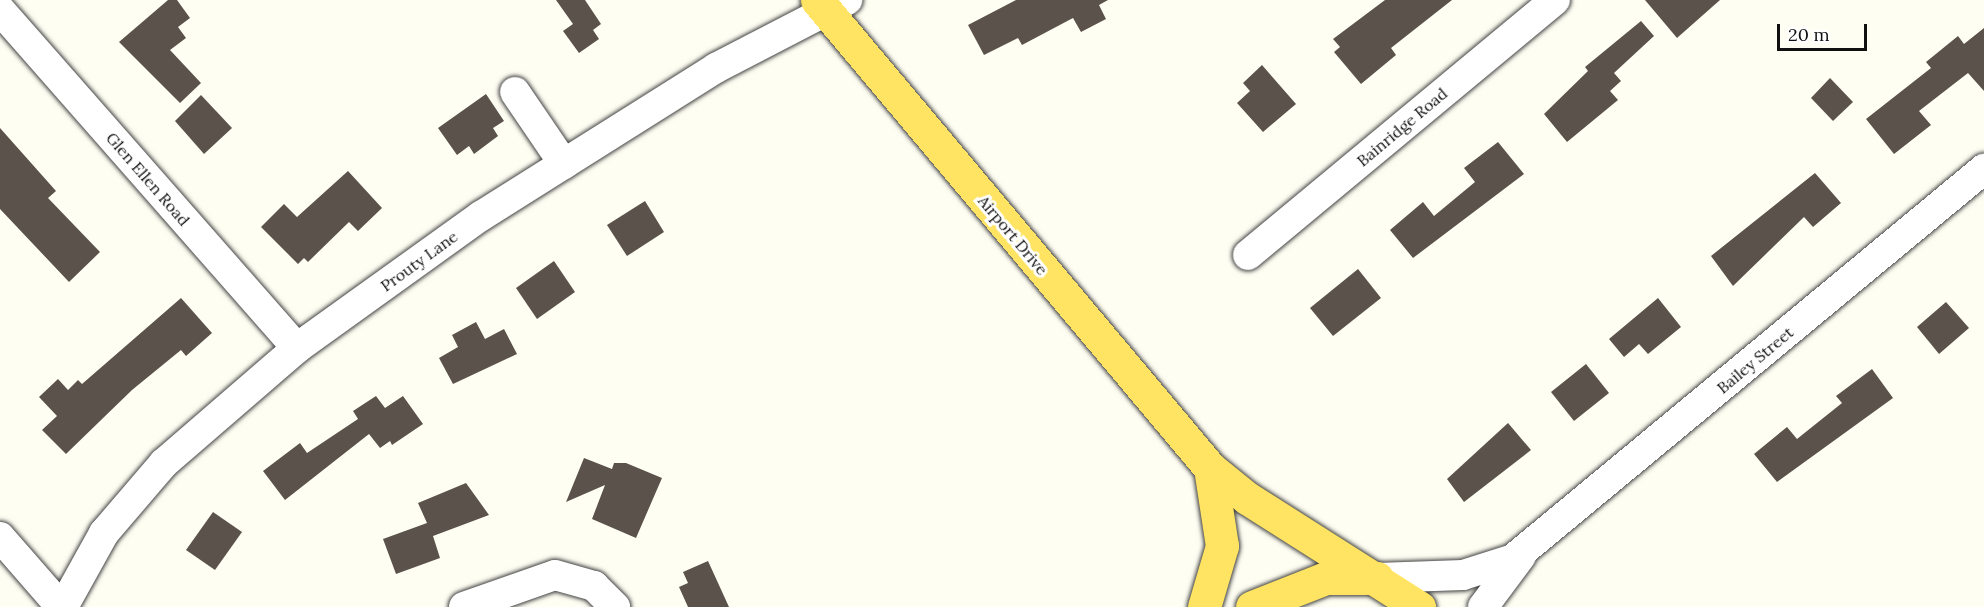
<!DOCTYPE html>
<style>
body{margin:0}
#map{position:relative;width:1984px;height:607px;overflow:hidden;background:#fffef3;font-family:Lora,serif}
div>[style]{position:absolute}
.building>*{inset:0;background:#5a524b}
.roads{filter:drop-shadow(0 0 2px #434343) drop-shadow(0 0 2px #434343)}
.minor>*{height:30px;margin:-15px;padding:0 15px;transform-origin:15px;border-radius:15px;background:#fff}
.major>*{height:33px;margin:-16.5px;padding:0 16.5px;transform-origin:16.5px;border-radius:16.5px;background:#ffe463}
span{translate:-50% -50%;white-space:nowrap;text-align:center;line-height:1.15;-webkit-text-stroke:6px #fff;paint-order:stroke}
.street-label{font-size:16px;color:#101010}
.scale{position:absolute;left:1777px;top:24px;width:90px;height:27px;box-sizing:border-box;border:3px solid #101010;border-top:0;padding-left:8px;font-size:18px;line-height:21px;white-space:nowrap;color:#101010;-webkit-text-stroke:4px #fff;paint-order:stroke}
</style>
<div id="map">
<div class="building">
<i style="clip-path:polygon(168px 0,177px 0,190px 18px,178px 27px,186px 38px,170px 50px,201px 83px,180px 103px,119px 42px)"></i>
<i style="clip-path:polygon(556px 0,585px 0,601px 24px,593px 30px,599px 39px,579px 53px,563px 31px,573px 24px)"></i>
<i style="clip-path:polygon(1016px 0,1108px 0,1099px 5px,1106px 19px,1081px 32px,1073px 18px,1022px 45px,1018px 38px,984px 55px,968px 25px)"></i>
<i style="clip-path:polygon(1385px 0,1452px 0,1391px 48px,1396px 55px,1361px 84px,1334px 52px,1340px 47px,1333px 39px)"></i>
<i style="clip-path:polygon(1645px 0,1720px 0,1677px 38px)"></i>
<i style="clip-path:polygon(1641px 21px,1654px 36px,1614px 73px,1621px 81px,1610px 91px,1618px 100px,1567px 142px,1544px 114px,1588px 71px,1585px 67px)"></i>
<i style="clip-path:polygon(1984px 28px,1984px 91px,1968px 73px,1919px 111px,1931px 125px,1894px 154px,1866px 119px,1931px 68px,1926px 62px,1958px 36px,1964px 44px)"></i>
<i style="clip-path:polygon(1262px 65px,1296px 104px,1263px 132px,1237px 103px,1250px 91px,1243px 83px)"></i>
<i style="clip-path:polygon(1830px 78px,1853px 102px,1833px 121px,1811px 98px)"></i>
<i style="clip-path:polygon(486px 94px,504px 121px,493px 128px,498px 136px,474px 154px,469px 146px,457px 155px,438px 128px)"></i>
<i style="clip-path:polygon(201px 95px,232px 128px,204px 154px,175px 121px)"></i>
<i style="clip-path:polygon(0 128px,56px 191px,48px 198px,100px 252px,69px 282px,0 209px)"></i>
<i style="clip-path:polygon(1498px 142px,1524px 174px,1413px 258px,1390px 230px,1423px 202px,1434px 216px,1475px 182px,1464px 168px)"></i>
<i style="clip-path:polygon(348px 171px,382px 208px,358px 231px,349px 222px,308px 262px,304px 258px,298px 264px,261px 227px,284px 204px,297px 217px)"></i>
<i style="clip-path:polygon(1815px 173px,1841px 203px,1813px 227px,1804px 217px,1733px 286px,1711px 256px)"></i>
<i style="clip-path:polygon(645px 201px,664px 232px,627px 256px,607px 225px)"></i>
<i style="clip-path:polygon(554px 261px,575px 292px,537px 319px,516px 288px)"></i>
<i style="clip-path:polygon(1358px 269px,1381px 298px,1333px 336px,1310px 308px)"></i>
<i style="clip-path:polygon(181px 298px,212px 333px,186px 356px,181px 350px,132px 390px,66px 454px,42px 430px,57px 416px,39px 397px,58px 379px,68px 390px,78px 380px,82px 384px)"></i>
<i style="clip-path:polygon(1658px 298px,1681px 327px,1648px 354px,1639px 344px,1624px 357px,1609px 339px)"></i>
<i style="clip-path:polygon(1946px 302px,1969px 328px,1939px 354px,1917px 327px)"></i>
<i style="clip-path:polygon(476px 322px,485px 339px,504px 329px,517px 354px,453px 384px,439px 358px,458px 347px,452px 335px)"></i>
<i style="clip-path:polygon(1586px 364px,1609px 393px,1574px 421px,1551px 392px)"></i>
<i style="clip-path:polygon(1872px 369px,1893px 398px,1777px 482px,1754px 454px,1787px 427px,1797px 439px,1842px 403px,1836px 396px)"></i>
<i style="clip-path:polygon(376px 396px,385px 408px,403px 396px,423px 424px,392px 445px,390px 441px,380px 448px,369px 434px,285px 500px,263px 471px,300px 443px,307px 453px,358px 419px,353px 411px)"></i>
<i style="clip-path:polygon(1508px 423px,1531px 450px,1464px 502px,1447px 479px)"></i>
<i style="clip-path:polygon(584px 458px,612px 469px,614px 463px,626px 463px,662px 478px,636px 538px,592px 519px,605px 485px,566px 502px)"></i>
<i style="clip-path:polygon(466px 483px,489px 515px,433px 536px,440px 558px,396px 574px,383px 539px,427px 523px,418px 503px)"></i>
<i style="clip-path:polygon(213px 512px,242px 532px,215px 570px,186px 550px)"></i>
<i style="clip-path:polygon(708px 561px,729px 607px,688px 607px,679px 587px,688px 583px,683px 572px)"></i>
</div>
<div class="roads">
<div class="minor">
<i style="left:0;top:10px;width:450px;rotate:48.7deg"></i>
<i style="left:515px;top:92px;width:87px;rotate:55.8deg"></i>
<i style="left:1248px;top:255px;width:399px;rotate:-39.7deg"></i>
<i style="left:0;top:537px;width:93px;rotate:48.9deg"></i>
<i style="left:1377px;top:578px;width:86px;rotate:-2deg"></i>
<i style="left:1463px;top:575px;width:52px;rotate:-17.7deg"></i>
<i style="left:1513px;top:559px;width:612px;rotate:-39.63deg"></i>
<i style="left:63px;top:607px;width:85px;rotate:-61deg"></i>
<i style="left:104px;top:533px;width:92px;rotate:-49.4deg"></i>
<i style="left:164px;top:463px;width:176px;rotate:-40.8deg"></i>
<i style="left:297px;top:348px;width:226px;rotate:-35.7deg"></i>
<i style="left:481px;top:216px;width:278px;rotate:-32.2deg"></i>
<i style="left:716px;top:68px;width:148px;rotate:-27.4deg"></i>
<i style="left:464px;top:607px;width:96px;rotate:-19.4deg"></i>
<i style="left:555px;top:575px;width:41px;rotate:15.8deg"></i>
<i style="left:594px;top:586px;width:30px;rotate:45deg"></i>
<i style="left:1483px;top:607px;width:64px;rotate:-53.3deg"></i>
</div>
<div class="major">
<i style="left:817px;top:0;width:611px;rotate:49.98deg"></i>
<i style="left:1210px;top:468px;width:48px;rotate:39deg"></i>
<i style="left:1247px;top:498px;width:204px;rotate:32.4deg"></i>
<i style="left:1204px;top:607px;width:64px;rotate:-73.6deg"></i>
<i style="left:1222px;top:546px;width:79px;rotate:-98.7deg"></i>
<i style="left:1252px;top:607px;width:79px;rotate:-21.4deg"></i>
<i style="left:1326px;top:578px;width:51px"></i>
</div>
</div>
<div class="street-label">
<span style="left:1402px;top:127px;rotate:-40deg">Bainridge Road</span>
<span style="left:148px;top:179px;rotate:49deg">Glen Ellen Road</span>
<span style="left:1013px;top:235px;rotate:50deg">Airport Drive</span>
<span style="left:419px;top:261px;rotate:-36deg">Prouty Lane</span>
<span style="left:1755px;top:360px;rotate:-40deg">Bailey Street</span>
</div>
<div class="scale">20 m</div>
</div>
